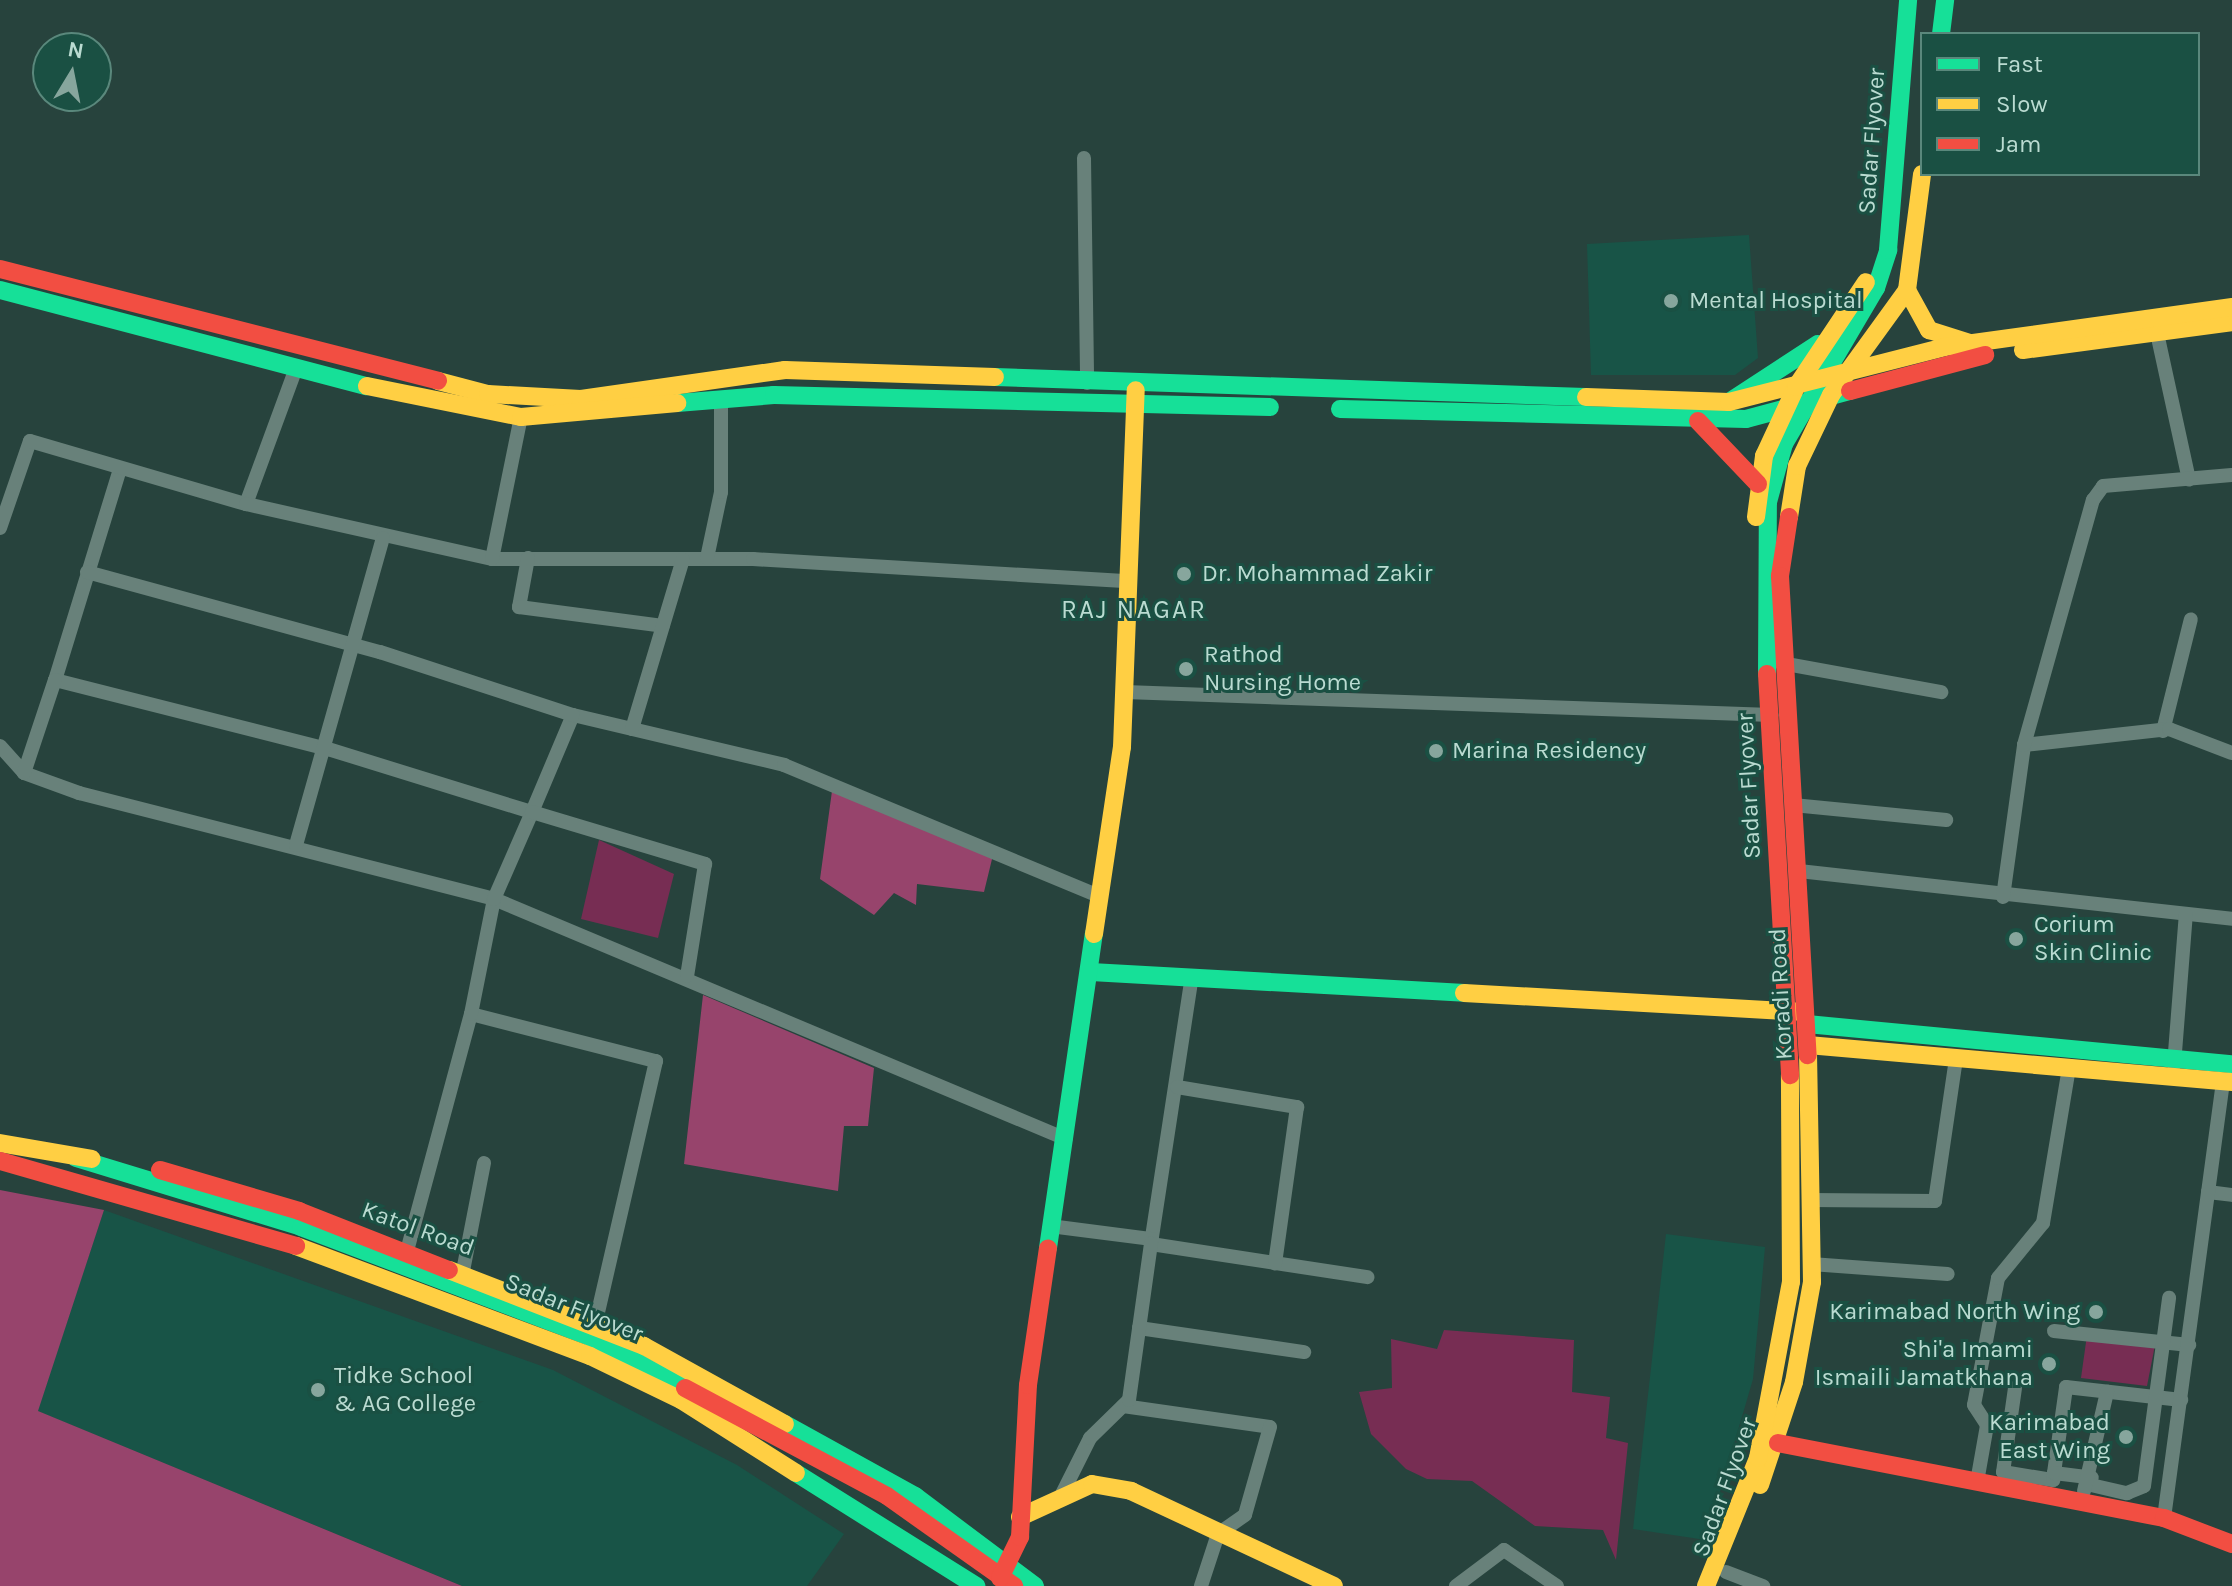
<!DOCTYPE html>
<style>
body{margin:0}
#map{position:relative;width:2232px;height:1586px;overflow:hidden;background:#27433d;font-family:Karla,sans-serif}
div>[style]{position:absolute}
.built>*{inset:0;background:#185447}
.green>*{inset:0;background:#772d53}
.forest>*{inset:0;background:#97446c}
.street>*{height:14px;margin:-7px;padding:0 7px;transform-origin:7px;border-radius:7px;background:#68817a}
.fast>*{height:18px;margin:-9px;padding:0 9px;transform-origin:9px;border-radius:9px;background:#16e098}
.slow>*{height:18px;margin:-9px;padding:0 9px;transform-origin:9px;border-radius:9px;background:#ffcf43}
.jam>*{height:18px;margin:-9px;padding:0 9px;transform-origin:9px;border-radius:9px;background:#f24e42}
.dots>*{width:22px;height:22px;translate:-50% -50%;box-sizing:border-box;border:4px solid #1a5043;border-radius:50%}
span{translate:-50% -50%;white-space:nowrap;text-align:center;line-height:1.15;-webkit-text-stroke:6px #1a5043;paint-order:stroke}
.street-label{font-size:24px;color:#badbd1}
.poi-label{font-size:24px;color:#badbd1}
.left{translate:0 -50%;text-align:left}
.right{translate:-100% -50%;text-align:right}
.neighbourhood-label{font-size:26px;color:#badbd1;letter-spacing:2px}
.legend{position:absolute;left:1920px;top:32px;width:280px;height:144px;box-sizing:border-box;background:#1a5043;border:2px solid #5a887c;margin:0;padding:10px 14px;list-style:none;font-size:24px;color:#badbd1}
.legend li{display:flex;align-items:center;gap:16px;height:40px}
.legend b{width:40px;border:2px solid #5a887c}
.north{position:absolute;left:32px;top:32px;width:80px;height:80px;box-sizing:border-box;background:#1a5043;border:2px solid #5a887c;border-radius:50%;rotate:10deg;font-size:22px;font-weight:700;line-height:32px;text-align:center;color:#badbd1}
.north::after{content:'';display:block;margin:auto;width:28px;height:36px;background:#87a69d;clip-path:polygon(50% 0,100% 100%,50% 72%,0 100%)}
</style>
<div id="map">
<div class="built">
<i style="clip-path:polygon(1749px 235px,1758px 358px,1735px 375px,1591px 375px,1587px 244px)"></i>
<i style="clip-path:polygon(104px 1210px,553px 1370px,737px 1465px,844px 1534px,807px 1586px,462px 1586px,37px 1411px)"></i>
<i style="clip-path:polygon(1666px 1234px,1765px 1247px,1753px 1379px,1706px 1540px,1633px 1529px)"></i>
</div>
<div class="green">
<i style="clip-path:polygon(599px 840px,674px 874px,658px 938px,581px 919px)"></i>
<i style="clip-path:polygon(1444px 1330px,1574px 1340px,1572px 1392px,1610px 1397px,1606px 1438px,1628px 1443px,1616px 1560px,1603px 1530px,1535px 1526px,1472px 1481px,1427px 1479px,1406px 1469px,1371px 1434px,1359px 1392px,1392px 1388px,1391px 1339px,1437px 1349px)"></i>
<i style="clip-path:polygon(2087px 1335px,2155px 1345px,2147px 1386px,2081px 1378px)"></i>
</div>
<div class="forest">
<i style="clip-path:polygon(832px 791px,993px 855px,984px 892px,917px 884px,916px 905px,894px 893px,874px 915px,820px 879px)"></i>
<i style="clip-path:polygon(703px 995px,874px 1068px,868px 1126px,844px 1126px,838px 1191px,684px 1164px)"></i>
<i style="clip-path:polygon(0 1190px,104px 1210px,38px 1411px,462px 1586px,0 1586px)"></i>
</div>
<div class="street">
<i style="left:1084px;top:158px;width:225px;rotate:89.2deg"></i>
<i style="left:2157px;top:333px;width:150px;rotate:77.7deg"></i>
<i style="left:120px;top:469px;width:221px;rotate:107.1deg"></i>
<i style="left:55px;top:680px;width:282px;rotate:14.2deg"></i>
<i style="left:328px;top:749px;width:214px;rotate:17.2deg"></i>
<i style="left:532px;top:812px;width:105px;rotate:-67.1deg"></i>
<i style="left:573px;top:715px;width:217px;rotate:13.3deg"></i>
<i style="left:784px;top:765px;width:343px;rotate:22.6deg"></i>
<i style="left:246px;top:504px;width:142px;rotate:-69.8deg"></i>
<i style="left:0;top:528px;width:92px;rotate:-71deg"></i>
<i style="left:30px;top:441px;width:225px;rotate:16.3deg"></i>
<i style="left:246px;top:504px;width:252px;rotate:12.6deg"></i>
<i style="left:492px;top:559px;width:261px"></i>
<i style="left:753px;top:559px;width:376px;rotate:3.4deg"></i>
<i style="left:528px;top:558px;width:50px;rotate:100.4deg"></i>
<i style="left:519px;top:607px;width:145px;rotate:7.5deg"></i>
<i style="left:707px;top:558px;width:67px;rotate:-78deg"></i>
<i style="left:721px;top:492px;width:92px;rotate:-90deg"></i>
<i style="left:492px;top:559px;width:145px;rotate:-78.5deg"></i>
<i style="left:87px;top:572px;width:304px;rotate:15.3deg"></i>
<i style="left:380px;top:652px;width:203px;rotate:18.1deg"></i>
<i style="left:1781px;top:663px;width:163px;rotate:10.3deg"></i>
<i style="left:1125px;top:692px;width:647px;rotate:2.04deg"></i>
<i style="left:632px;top:729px;width:177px;rotate:-73.3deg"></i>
<i style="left:2163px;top:731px;width:115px;rotate:-76deg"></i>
<i style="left:2024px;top:745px;width:146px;rotate:-6.3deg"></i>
<i style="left:2169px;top:729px;width:67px;rotate:20.9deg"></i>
<i style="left:0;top:746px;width:36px;rotate:48deg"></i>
<i style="left:24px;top:773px;width:59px;rotate:20deg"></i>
<i style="left:79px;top:793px;width:428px;rotate:14.3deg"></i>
<i style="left:494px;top:899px;width:620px;rotate:22.76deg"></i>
<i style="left:24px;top:773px;width:98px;rotate:-71.6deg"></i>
<i style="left:1793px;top:805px;width:154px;rotate:5.6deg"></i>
<i style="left:296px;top:845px;width:319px;rotate:-74.2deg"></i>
<i style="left:1799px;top:871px;width:436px;rotate:6.3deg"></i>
<i style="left:2003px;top:897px;width:153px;rotate:-82.1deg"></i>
<i style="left:2024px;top:745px;width:255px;rotate:-74.3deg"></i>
<i style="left:2093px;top:500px;width:17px;rotate:-54deg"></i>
<i style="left:2103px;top:486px;width:129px;rotate:-4.9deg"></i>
<i style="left:1191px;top:982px;width:265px;rotate:98.7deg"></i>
<i style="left:1151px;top:1244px;width:219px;rotate:8.7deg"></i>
<i style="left:471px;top:1014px;width:191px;rotate:14.3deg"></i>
<i style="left:656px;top:1061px;width:271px;rotate:103deg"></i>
<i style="left:2174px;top:1065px;width:151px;rotate:-85.5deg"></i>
<i style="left:1177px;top:1087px;width:122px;rotate:9.5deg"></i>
<i style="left:1297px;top:1107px;width:158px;rotate:98deg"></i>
<i style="left:2208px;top:1192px;width:24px;rotate:7deg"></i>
<i style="left:1810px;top:1200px;width:125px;rotate:0.5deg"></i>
<i style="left:1935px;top:1201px;width:145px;rotate:-81.6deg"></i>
<i style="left:1050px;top:1226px;width:103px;rotate:7.3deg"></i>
<i style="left:407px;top:1251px;width:245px;rotate:-74.9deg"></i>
<i style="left:471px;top:1014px;width:117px;rotate:-78.7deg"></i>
<i style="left:494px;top:899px;width:95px;rotate:-66.4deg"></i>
<i style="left:532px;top:812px;width:181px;rotate:16.7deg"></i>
<i style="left:705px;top:864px;width:113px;rotate:99.1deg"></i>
<i style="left:1811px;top:1264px;width:137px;rotate:4.2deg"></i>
<i style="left:463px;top:1271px;width:110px;rotate:-79deg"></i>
<i style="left:1139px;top:1328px;width:167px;rotate:8.3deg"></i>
<i style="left:2054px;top:1331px;width:136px;rotate:5.9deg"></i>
<i style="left:2015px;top:1388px;width:85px;rotate:98.1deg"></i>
<i style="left:2003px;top:1472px;width:51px;rotate:9.1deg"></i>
<i style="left:2053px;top:1480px;width:94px;rotate:-82deg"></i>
<i style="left:2066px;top:1387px;width:116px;rotate:6.4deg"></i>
<i style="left:1123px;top:1406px;width:148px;rotate:8.1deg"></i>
<i style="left:1270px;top:1427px;width:91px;rotate:105.9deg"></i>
<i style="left:1245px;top:1515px;width:33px;rotate:145deg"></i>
<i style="left:1218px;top:1534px;width:55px;rotate:108.1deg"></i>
<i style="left:2054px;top:1473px;width:38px;rotate:7deg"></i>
<i style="left:1977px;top:1482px;width:58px;rotate:-80deg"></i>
<i style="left:1987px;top:1425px;width:24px;rotate:-123deg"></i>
<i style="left:1974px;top:1405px;width:129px;rotate:-79.3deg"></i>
<i style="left:1998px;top:1278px;width:71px;rotate:-50.7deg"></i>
<i style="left:2043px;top:1223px;width:157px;rotate:-80.5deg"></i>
<i style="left:2091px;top:1485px;width:37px;rotate:13deg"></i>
<i style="left:2127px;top:1493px;width:18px;rotate:-22deg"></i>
<i style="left:2144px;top:1486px;width:190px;rotate:-82.4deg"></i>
<i style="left:2084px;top:1491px;width:102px;rotate:-76.9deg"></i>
<i style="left:1060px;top:1498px;width:67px;rotate:-63.4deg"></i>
<i style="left:1090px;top:1438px;width:54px;rotate:-44.3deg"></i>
<i style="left:1129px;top:1400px;width:158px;rotate:-82deg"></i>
<i style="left:2164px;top:1518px;width:440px;rotate:-82.3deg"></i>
<i style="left:1726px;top:1572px;width:40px;rotate:21deg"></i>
<i style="left:1456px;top:1586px;width:60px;rotate:-36.9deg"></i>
<i style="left:1504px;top:1550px;width:64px;rotate:34.2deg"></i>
</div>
<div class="fast">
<i style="left:1941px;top:34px;width:34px;rotate:-83deg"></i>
<i style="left:0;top:290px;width:379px;rotate:14.7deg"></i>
<i style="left:995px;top:377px;width:591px;rotate:1.94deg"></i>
<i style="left:1729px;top:402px;width:106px;rotate:-33.1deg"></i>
<i style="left:677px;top:403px;width:97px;rotate:-4.7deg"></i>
<i style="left:774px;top:395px;width:496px;rotate:1.4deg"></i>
<i style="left:1340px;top:409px;width:406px;rotate:1.4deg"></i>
<i style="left:1746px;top:419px;width:108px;rotate:-15.1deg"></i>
<i style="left:1767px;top:674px;width:172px;rotate:-89.7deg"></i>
<i style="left:1768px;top:502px;width:60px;rotate:-74.6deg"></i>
<i style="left:1784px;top:444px;width:181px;rotate:-59.5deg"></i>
<i style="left:1876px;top:288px;width:40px;rotate:-72deg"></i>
<i style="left:1888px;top:250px;width:251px;rotate:-85.4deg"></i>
<i style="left:1091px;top:972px;width:374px;rotate:3.2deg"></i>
<i style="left:1807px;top:1024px;width:427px;rotate:5.4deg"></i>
<i style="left:76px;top:1158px;width:235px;rotate:17deg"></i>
<i style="left:301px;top:1227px;width:309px;rotate:20.8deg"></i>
<i style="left:590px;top:1337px;width:108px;rotate:28.2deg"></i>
<i style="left:1048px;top:1248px;width:317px;rotate:-81.7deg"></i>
<i style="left:785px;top:1424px;width:149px;rotate:29deg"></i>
<i style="left:915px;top:1496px;width:150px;rotate:36.9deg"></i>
<i style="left:796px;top:1473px;width:213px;rotate:32.1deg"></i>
</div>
<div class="slow">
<i style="left:1907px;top:290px;width:46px;rotate:61.2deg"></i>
<i style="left:1929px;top:330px;width:43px;rotate:17.6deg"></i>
<i style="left:2023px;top:350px;width:211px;rotate:-7.6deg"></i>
<i style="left:438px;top:381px;width:52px;rotate:14.6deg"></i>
<i style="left:488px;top:394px;width:93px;rotate:3.1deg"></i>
<i style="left:581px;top:399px;width:206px;rotate:-8.1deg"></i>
<i style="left:785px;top:370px;width:210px;rotate:1.9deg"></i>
<i style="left:367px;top:386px;width:157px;rotate:11.4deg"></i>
<i style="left:521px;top:417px;width:157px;rotate:-5.1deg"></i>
<i style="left:1586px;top:397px;width:143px;rotate:2deg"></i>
<i style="left:1729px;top:402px;width:222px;rotate:-14.3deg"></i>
<i style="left:1944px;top:347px;width:291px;rotate:-7.9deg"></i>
<i style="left:1756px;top:517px;width:62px;rotate:-82.5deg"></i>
<i style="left:1764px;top:456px;width:76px;rotate:-65.1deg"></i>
<i style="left:1796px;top:387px;width:126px;rotate:-56.3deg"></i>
<i style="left:1789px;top:517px;width:52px;rotate:-81.1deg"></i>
<i style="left:1797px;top:466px;width:79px;rotate:-64.4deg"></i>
<i style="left:1831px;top:395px;width:130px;rotate:-54.1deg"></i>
<i style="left:1907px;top:290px;width:117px;rotate:-82.6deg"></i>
<i style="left:1094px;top:934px;width:189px;rotate:-81.5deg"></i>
<i style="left:1122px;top:747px;width:357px;rotate:-87.8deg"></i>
<i style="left:1464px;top:993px;width:337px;rotate:3.2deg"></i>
<i style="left:1808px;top:1045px;width:426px;rotate:5deg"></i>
<i style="left:0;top:1143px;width:93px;rotate:9.9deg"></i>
<i style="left:296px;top:1246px;width:314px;rotate:20.5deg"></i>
<i style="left:590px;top:1356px;width:101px;rotate:25.8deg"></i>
<i style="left:681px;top:1400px;width:136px;rotate:32.4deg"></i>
<i style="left:449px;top:1270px;width:209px;rotate:21.3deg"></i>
<i style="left:644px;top:1346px;width:161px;rotate:29deg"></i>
<i style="left:1760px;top:1485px;width:108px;rotate:-71.7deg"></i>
<i style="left:1794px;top:1382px;width:102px;rotate:-79.8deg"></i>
<i style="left:1812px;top:1282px;width:227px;rotate:-91deg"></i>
<i style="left:1020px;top:1517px;width:79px;rotate:-24.6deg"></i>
<i style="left:1092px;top:1484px;width:40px;rotate:10deg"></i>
<i style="left:1131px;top:1491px;width:224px;rotate:25.1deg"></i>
<i style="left:1706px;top:1586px;width:138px;rotate:-67.9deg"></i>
<i style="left:1758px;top:1458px;width:179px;rotate:-79.4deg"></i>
<i style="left:1791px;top:1282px;width:207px;rotate:-90.3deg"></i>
</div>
<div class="jam">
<i style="left:0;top:269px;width:452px;rotate:14.3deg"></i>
<i style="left:1850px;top:391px;width:140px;rotate:-14.9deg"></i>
<i style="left:1698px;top:421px;width:87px;rotate:46.4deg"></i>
<i style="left:1789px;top:517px;width:60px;rotate:98.7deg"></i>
<i style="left:1780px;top:576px;width:480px;rotate:86.7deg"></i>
<i style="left:1767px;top:674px;width:402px;rotate:86.7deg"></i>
<i style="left:0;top:1161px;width:308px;rotate:16deg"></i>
<i style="left:160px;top:1170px;width:145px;rotate:16.4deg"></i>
<i style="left:299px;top:1211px;width:161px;rotate:21.5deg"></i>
<i style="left:685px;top:1388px;width:229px;rotate:28.1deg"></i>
<i style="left:887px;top:1496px;width:156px;rotate:35.3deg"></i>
<i style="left:1778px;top:1443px;width:393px;rotate:11deg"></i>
<i style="left:2164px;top:1518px;width:73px;rotate:20.9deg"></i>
<i style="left:1000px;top:1578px;width:46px;rotate:-64deg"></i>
<i style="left:1020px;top:1537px;width:152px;rotate:-87deg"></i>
<i style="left:1028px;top:1385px;width:138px;rotate:-81.7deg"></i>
</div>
<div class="dots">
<i style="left:1671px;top:301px;background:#87a69d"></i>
<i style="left:1184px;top:574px;background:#87a69d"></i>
<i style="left:1186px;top:669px;background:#87a69d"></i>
<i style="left:1436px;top:751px;background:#87a69d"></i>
<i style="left:2016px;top:939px;background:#87a69d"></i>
<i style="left:2096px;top:1312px;background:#87a69d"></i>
<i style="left:2049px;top:1364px;background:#87a69d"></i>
<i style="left:318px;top:1390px;background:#87a69d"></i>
<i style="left:2126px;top:1437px;background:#87a69d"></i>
</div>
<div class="street-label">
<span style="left:1872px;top:141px;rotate:-86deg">Sadar Flyover</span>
<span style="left:1749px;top:786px;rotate:-93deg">Sadar Flyover</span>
<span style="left:1781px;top:994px;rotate:-93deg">Koradi Road</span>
<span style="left:418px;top:1229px;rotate:20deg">Katol Road</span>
<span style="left:574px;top:1308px;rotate:22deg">Sadar Flyover</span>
<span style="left:1725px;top:1487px;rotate:-70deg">Sadar Flyover</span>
</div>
<div class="poi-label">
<span class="left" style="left:1689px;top:301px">Mental Hospital</span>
<span class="left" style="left:1202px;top:574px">Dr. Mohammad Zakir</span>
<span class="left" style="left:1204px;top:669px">Rathod<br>Nursing Home</span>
<span class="left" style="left:1452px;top:751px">Marina Residency</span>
<span class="left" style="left:2034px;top:939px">Corium<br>Skin Clinic</span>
<span class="right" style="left:2080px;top:1312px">Karimabad North Wing</span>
<span class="right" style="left:2033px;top:1364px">Shi'a Imami<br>Ismaili Jamatkhana</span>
<span class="left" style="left:334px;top:1390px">Tidke School<br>&amp; AG College</span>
<span class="right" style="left:2110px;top:1437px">Karimabad<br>East Wing</span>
</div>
<div class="neighbourhood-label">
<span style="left:1134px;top:610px">RAJ NAGAR</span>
</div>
<ul class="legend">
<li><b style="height:10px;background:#16e098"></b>Fast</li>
<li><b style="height:10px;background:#ffcf43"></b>Slow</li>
<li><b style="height:10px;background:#f24e42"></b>Jam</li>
</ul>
<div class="north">N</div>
</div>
